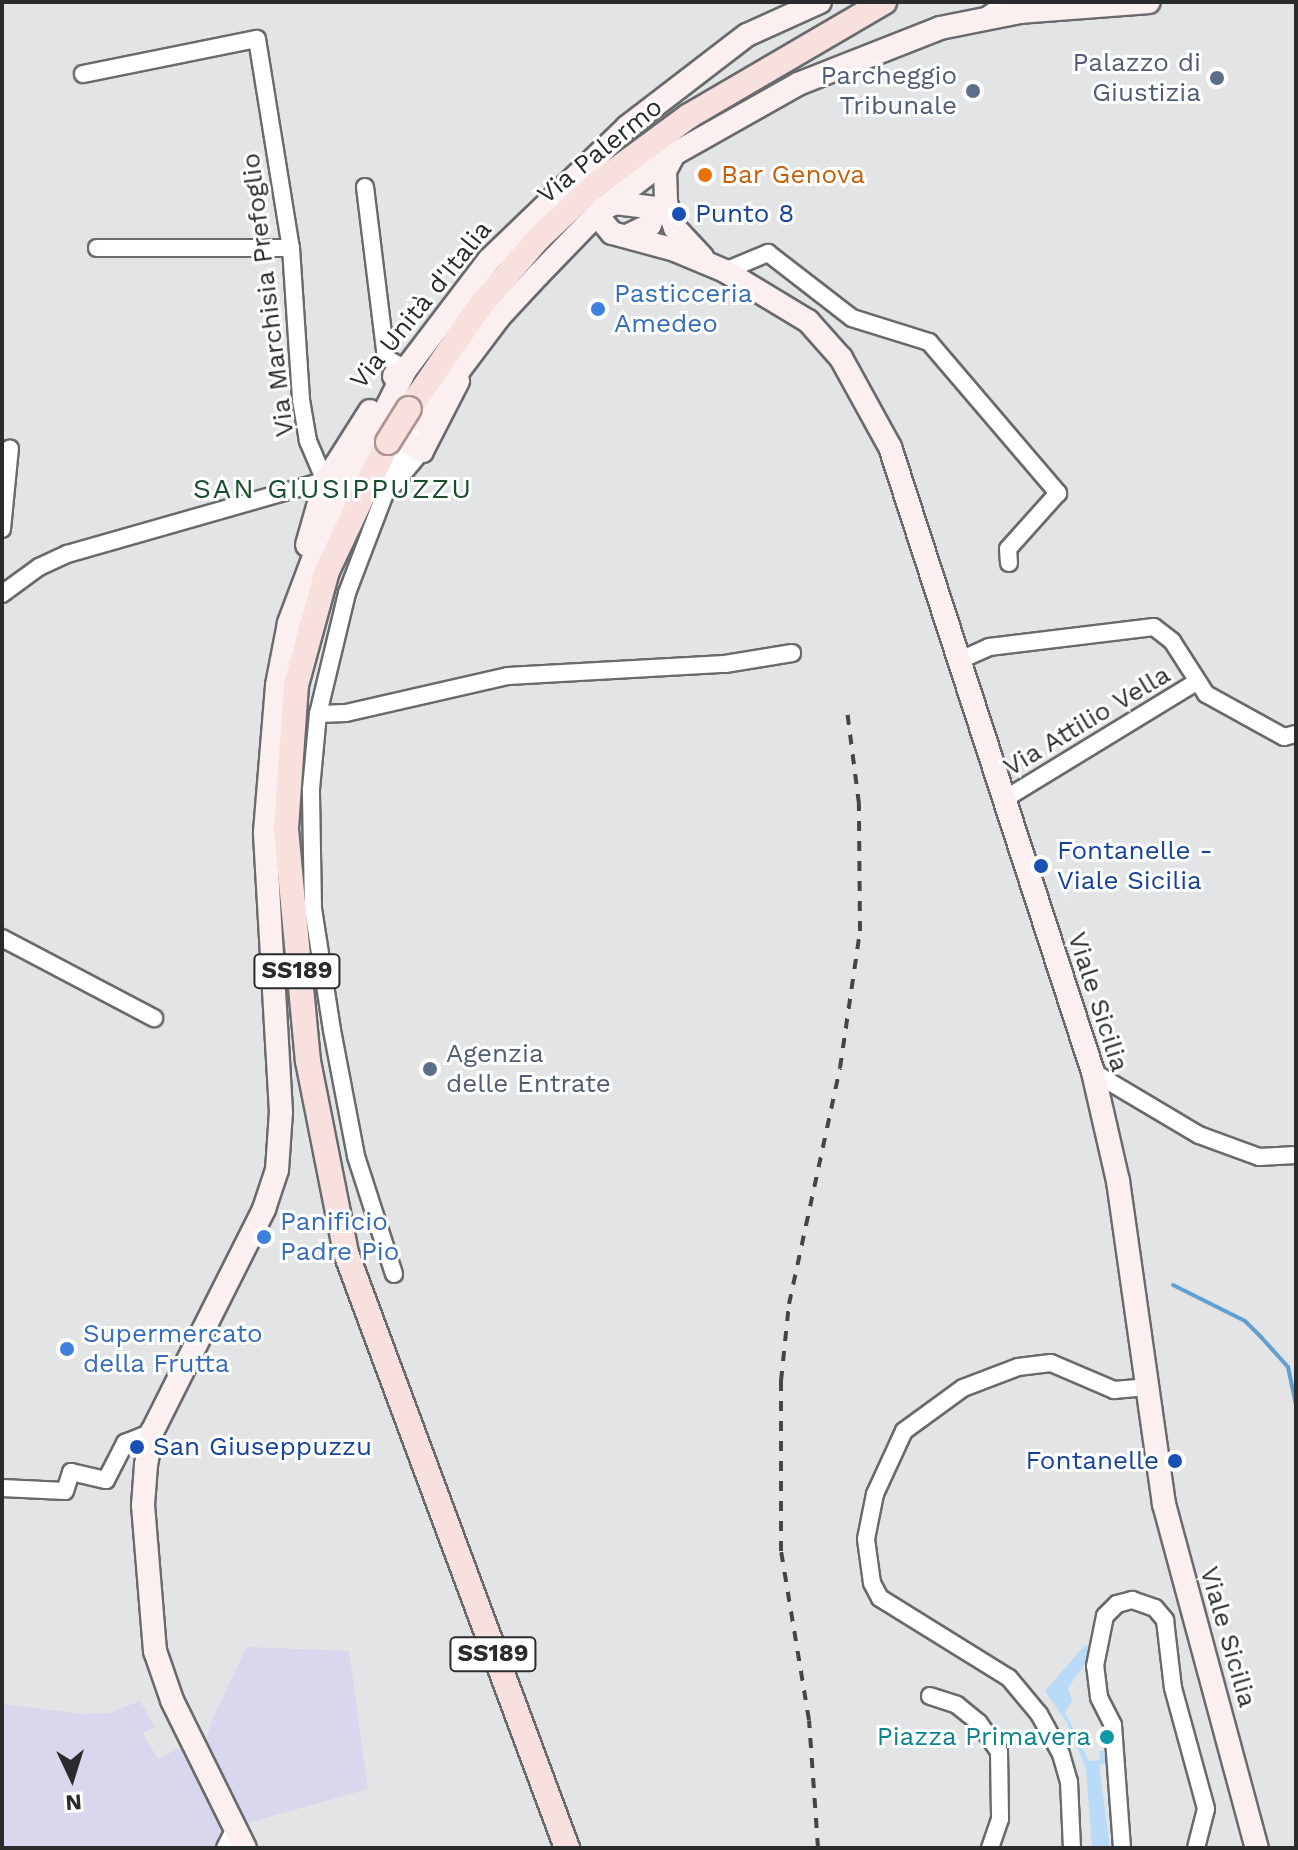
<!DOCTYPE html>
<html>
<head>
<meta charset="utf-8">
<style>
	body { margin:0 }
	#map { position:relative; width:1298px; height:1850px; overflow:hidden; background:#e2e4e6; font-family:"Work Sans",sans-serif }
	div>[style] { position:absolute }
	.commercial>* { inset:0; background:#d9d7ed }
	.green>* { inset:0; background:#badbf8 }
	.stream>* { height:4px; margin:-2px; padding:0 2px; transform-origin:2px; border-radius:2px; background:#649dcf }
	.roads { filter:drop-shadow(2px 0 #686a6c) drop-shadow(-2px 0 #686a6c) drop-shadow(0 2px #686a6c) drop-shadow(0 -2px #686a6c) }
	.street>* { height:16px; margin:-8px; padding:0 8px; transform-origin:8px; border-radius:8px; background:#fff }
	.secondary>* { height:22px; margin:-11px; padding:0 11px; transform-origin:11px; border-radius:11px; background:#fbf0ef }
	.primary>* { height:24px; margin:-12px; padding:0 12px; transform-origin:12px; border-radius:12px; background:#f8e0df }
	.rail>* { height:4px; margin-top:-2px; transform-origin:0; background:repeating-linear-gradient(90deg,#444547 0 10px,transparent 0 20px) }
	.bridges { filter:drop-shadow(2px 0 #ad9492) drop-shadow(-2px 0 #ad9492) drop-shadow(0 2px #ad9492) drop-shadow(0 -2px #ad9492) }
	.primary-bridge>* { height:24px; margin:-12px; padding:0 12px; transform-origin:12px; border-radius:12px; background:#f8e0df }
	.dots>* { width:22px; height:22px; translate:-50% -50%; box-sizing:border-box; border:4px solid #fff; border-radius:50% }
	span { translate:-50% -50%; white-space:nowrap; text-align:center; line-height:1.15; -webkit-text-stroke:6px #fff; paint-order:stroke }
	.shield-label span { padding:2px 6px; background:#fff; border:2px solid; border-radius:6px; -webkit-text-stroke-width:0 }
	.shield-label { font-size:24px; color:#2a2b2c; font-weight:700 }
	.service-label { font-size:26px; color:#4e5e75 }
	.right { translate:-100% -50%; text-align:right }
	.left { translate:0 -50%; text-align:left }
	.street-label { font-size:26px; color:#2a2b2c }
	.food-label { font-size:26px; color:#c56008 }
	.transit-label { font-size:26px; color:#164399 }
	.shop-label { font-size:26px; color:#366cbe }
	.culture-label { font-size:26px; color:#0d838f }
	.neighbourhood-label { font-size:28px; color:#184e2d; letter-spacing:2px }
	.frame { position:absolute; inset:0; border:4px solid #2a2b2c; pointer-events:none }
	.north { position:absolute; left:32px; top:1738px; width:80px; height:80px; -webkit-text-stroke:6px #fff; paint-order:stroke; rotate:176deg; font-size:22px; font-weight:700; line-height:32px; text-align:center; color:#2a2b2c }
	.north::after { content:''; display:block; margin:auto; width:28px; height:36px; background:#2a2b2c; clip-path:polygon(50% 0,100% 100%,50% 72%,0 100%) }
</style>
</head>
<body>
<div id="map">
	<div class="commercial">
		<div style="clip-path:polygon(247px 1647px,349px 1651px,368px 1789px,230px 1828px,202px 1754px,213px 1717px)"></div>
		<div style="clip-path:polygon(140px 1701px,155px 1727px,143px 1733px,158px 1759px,181px 1747px,221px 1826px,218px 1848px,2px 1848px,2px 1704px,82px 1714px,109px 1713px)"></div>
	</div>
	<div class="green">
		<div style="clip-path:polygon(1085px 1645px,1090px 1647px,1087px 1661px,1068px 1688px,1072px 1701px,1065px 1712px,1089px 1761px,1100px 1760px,1099px 1751px,1109px 1750px,1112px 1762px,1099px 1765px,1110px 1848px,1092px 1848px,1086px 1768px,1067px 1723px,1045px 1691px)"></div>
	</div>
	<div class="stream">
		<div style="left:1173px;top:1285px;width:80px;rotate:26.6deg"></div>
		<div style="left:1245px;top:1321px;width:23px;rotate:45deg"></div>
		<div style="left:1261px;top:1337px;width:40px;rotate:48deg"></div>
		<div style="left:1288px;top:1367px;width:39px;rotate:78deg"></div>
	</div>
	<div class="roads">
		<div class="street">
			<div style="left:983px;top:18px;width:28px;rotate:-35deg"></div>
			<div style="left:83px;top:74px;width:177px;rotate:-11.4deg"></div>
			<div style="left:257px;top:39px;width:212px;rotate:80.8deg"></div>
			<div style="left:291px;top:248px;width:152px;rotate:86.2deg"></div>
			<div style="left:301px;top:400px;width:42px;rotate:80.3deg"></div>
			<div style="left:308px;top:441px;width:51px;rotate:66.9deg"></div>
			<div style="left:365px;top:187px;width:172px;rotate:83deg"></div>
			<div style="left:386px;top:358px;width:23px;rotate:29deg"></div>
			<div style="left:97px;top:248px;width:194px"></div>
			<div style="left:725px;top:271px;width:47px;rotate:-22.7deg"></div>
			<div style="left:768px;top:253px;width:106px;rotate:37.7deg"></div>
			<div style="left:852px;top:318px;width:81px;rotate:17.3deg"></div>
			<div style="left:929px;top:342px;width:199px;rotate:49.5deg"></div>
			<div style="left:1058px;top:493px;width:75px;rotate:131.8deg"></div>
			<div style="left:1008px;top:549px;width:14px;rotate:86deg"></div>
			<div style="left:391px;top:488px;width:48px;rotate:-50deg"></div>
			<div style="left:2px;top:529px;width:81px;rotate:-84.4deg"></div>
			<div style="left:2px;top:594px;width:46px;rotate:-36.1deg"></div>
			<div style="left:39px;top:567px;width:31px;rotate:-25deg"></div>
			<div style="left:67px;top:554px;width:278px;rotate:-15.9deg"></div>
			<div style="left:958px;top:661px;width:34px;rotate:-24deg"></div>
			<div style="left:989px;top:647px;width:166px;rotate:-6.9deg"></div>
			<div style="left:1154px;top:627px;width:23px;rotate:38deg"></div>
			<div style="left:1172px;top:641px;width:63px;rotate:57.3deg"></div>
			<div style="left:1206px;top:694px;width:89px;rotate:28.9deg"></div>
			<div style="left:1284px;top:737px;width:12px;rotate:-14deg"></div>
			<div style="left:318px;top:714px;width:28px;rotate:-2deg"></div>
			<div style="left:346px;top:713px;width:166px;rotate:-12.9deg"></div>
			<div style="left:508px;top:676px;width:217px;rotate:-3.2deg"></div>
			<div style="left:725px;top:664px;width:68px;rotate:-9.3deg"></div>
			<div style="left:1003px;top:800px;width:226px;rotate:-31.4deg"></div>
			<div style="left:2px;top:938px;width:172px;rotate:27.8deg"></div>
			<div style="left:1093px;top:1072px;width:123px;rotate:30.7deg"></div>
			<div style="left:1199px;top:1135px;width:64px;rotate:20.1deg"></div>
			<div style="left:1259px;top:1157px;width:37px;rotate:-3deg"></div>
			<div style="left:394px;top:1274px;width:124px;rotate:-107.9deg"></div>
			<div style="left:356px;top:1156px;width:128px;rotate:-100.8deg"></div>
			<div style="left:332px;top:1030px;width:122px;rotate:-98.9deg"></div>
			<div style="left:313px;top:909px;width:120px;rotate:-91deg"></div>
			<div style="left:311px;top:789px;width:75px;rotate:-84.7deg"></div>
			<div style="left:318px;top:714px;width:124px;rotate:-76.5deg"></div>
			<div style="left:347px;top:593px;width:140px;rotate:-69.1deg"></div>
			<div style="left:397px;top:462px;width:48px;rotate:-59.7deg"></div>
			<div style="left:2px;top:1488px;width:63px;rotate:2.7deg"></div>
			<div style="left:65px;top:1491px;width:20px;rotate:-72deg"></div>
			<div style="left:71px;top:1472px;width:36px;rotate:13deg"></div>
			<div style="left:106px;top:1480px;width:42px;rotate:-62.8deg"></div>
			<div style="left:125px;top:1443px;width:29px;rotate:-22deg"></div>
			<div style="left:930px;top:1696px;width:28px;rotate:18deg"></div>
			<div style="left:957px;top:1705px;width:28px;rotate:39deg"></div>
			<div style="left:979px;top:1723px;width:35px;rotate:55deg"></div>
			<div style="left:999px;top:1752px;width:67px;rotate:89.1deg"></div>
			<div style="left:1000px;top:1819px;width:31px;rotate:109deg"></div>
			<div style="left:225px;top:1848px;width:22px;rotate:-63deg"></div>
			<div style="left:1072px;top:1848px;width:66px;rotate:-92.6deg"></div>
			<div style="left:1069px;top:1782px;width:29px;rotate:-106deg"></div>
			<div style="left:1061px;top:1754px;width:46px;rotate:-118.8deg"></div>
			<div style="left:1039px;top:1714px;width:47px;rotate:-129.8deg"></div>
			<div style="left:1009px;top:1678px;width:152px;rotate:-148.2deg"></div>
			<div style="left:880px;top:1598px;width:17px;rotate:-118deg"></div>
			<div style="left:872px;top:1583px;width:44px;rotate:-97.8deg"></div>
			<div style="left:866px;top:1539px;width:46px;rotate:-78.7deg"></div>
			<div style="left:875px;top:1494px;width:69px;rotate:-65.3deg"></div>
			<div style="left:904px;top:1431px;width:73px;rotate:-36.1deg"></div>
			<div style="left:963px;top:1388px;width:59px;rotate:-20.9deg"></div>
			<div style="left:1018px;top:1367px;width:33px;rotate:-7deg"></div>
			<div style="left:1051px;top:1363px;width:69px;rotate:23.2deg"></div>
			<div style="left:1114px;top:1390px;width:33px;rotate:-5deg"></div>
			<div style="left:1122px;top:1848px;width:123px;rotate:-94.2deg"></div>
			<div style="left:1113px;top:1725px;width:31px;rotate:-117deg"></div>
			<div style="left:1099px;top:1697px;width:31px;rotate:-97deg"></div>
			<div style="left:1095px;top:1666px;width:51px;rotate:-78.7deg"></div>
			<div style="left:1105px;top:1616px;width:17px;rotate:-45deg"></div>
			<div style="left:1117px;top:1604px;width:16px;rotate:-15deg"></div>
			<div style="left:1132px;top:1600px;width:24px;rotate:19deg"></div>
			<div style="left:1155px;top:1608px;width:16px;rotate:50deg"></div>
			<div style="left:1165px;top:1620px;width:68px;rotate:83.3deg"></div>
			<div style="left:1173px;top:1688px;width:125px;rotate:74.7deg"></div>
			<div style="left:1206px;top:1809px;width:40px;rotate:104.4deg"></div>
		</div>
		<div class="secondary">
			<div style="left:674px;top:154px;width:19px;rotate:118deg"></div>
			<div style="left:665px;top:171px;width:32px;rotate:88deg"></div>
			<div style="left:666px;top:203px;width:27px;rotate:70deg"></div>
			<div style="left:675px;top:228px;width:40px;rotate:47deg"></div>
			<div style="left:627px;top:236px;width:25px;rotate:-26deg"></div>
			<div style="left:650px;top:225px;width:18px;rotate:-71deg"></div>
			<div style="left:656px;top:208px;width:39px;rotate:-173deg"></div>
			<div style="left:617px;top:203px;width:15px;rotate:160deg"></div>
			<div style="left:603px;top:208px;width:12px;rotate:99deg"></div>
			<div style="left:601px;top:220px;width:17px;rotate:50deg"></div>
			<div style="left:612px;top:233px;width:65px;rotate:15.1deg"></div>
			<div style="left:675px;top:250px;width:54px;rotate:22.8deg"></div>
			<div style="left:725px;top:271px;width:97px;rotate:31.1deg"></div>
			<div style="left:808px;top:321px;width:50px;rotate:48.3deg"></div>
			<div style="left:841px;top:358px;width:102px;rotate:61.2deg"></div>
			<div style="left:890px;top:447px;width:657px;rotate:72.01deg"></div>
			<div style="left:1093px;top:1072px;width:112px;rotate:77.1deg"></div>
			<div style="left:1118px;top:1181px;width:326px;rotate:81.9deg"></div>
			<div style="left:1164px;top:1504px;width:356px;rotate:74.9deg"></div>
			<div style="left:394px;top:376px;width:14px;rotate:-30deg"></div>
			<div style="left:406px;top:369px;width:137px;rotate:-52.7deg"></div>
			<div style="left:489px;top:260px;width:192px;rotate:-43.9deg"></div>
			<div style="left:627px;top:127px;width:151px;rotate:-37.5deg"></div>
			<div style="left:747px;top:35px;width:80px;rotate:-24.3deg"></div>
			<div style="left:421px;top:421px;width:130px;rotate:-53.1deg"></div>
			<div style="left:499px;top:317px;width:57px;rotate:-47.1deg"></div>
			<div style="left:538px;top:275px;width:93px;rotate:-45.9deg"></div>
			<div style="left:603px;top:208px;width:89px;rotate:-37.3deg"></div>
			<div style="left:674px;top:154px;width:142px;rotate:-29.4deg"></div>
			<div style="left:798px;top:84px;width:153px;rotate:-21.5deg"></div>
			<div style="left:940px;top:28px;width:82px;rotate:-11.3deg"></div>
			<div style="left:1020px;top:12px;width:129px;rotate:-4.4deg"></div>
			<div style="left:379px;top:424px;width:51px;rotate:32.1deg"></div>
			<div style="left:422px;top:451px;width:79px;rotate:-62.8deg"></div>
			<div style="left:307px;top:545px;width:66px;rotate:-74.1deg"></div>
			<div style="left:325px;top:482px;width:84px;rotate:-57.6deg"></div>
			<div style="left:245px;top:1848px;width:165px;rotate:-116.3deg"></div>
			<div style="left:172px;top:1700px;width:52px;rotate:-109.1deg"></div>
			<div style="left:155px;top:1651px;width:146px;rotate:-94.7deg"></div>
			<div style="left:143px;top:1505px;width:40px;rotate:-85.7deg"></div>
			<div style="left:146px;top:1465px;width:34px;rotate:-80deg"></div>
			<div style="left:152px;top:1432px;width:250px;rotate:-63.3deg"></div>
			<div style="left:264px;top:1209px;width:41px;rotate:-71.6deg"></div>
			<div style="left:277px;top:1170px;width:58px;rotate:-86.1deg"></div>
			<div style="left:281px;top:1112px;width:280px;rotate:-93.3deg"></div>
			<div style="left:265px;top:832px;width:147px;rotate:-85.3deg"></div>
			<div style="left:277px;top:685px;width:63px;rotate:-79deg"></div>
			<div style="left:289px;top:623px;width:82px;rotate:-69.4deg"></div>
			<div style="left:318px;top:546px;width:198px;rotate:-63.6deg"></div>
		</div>
		<div class="primary">
			<div style="left:409px;top:409px;width:125px;rotate:-55.4deg"></div>
			<div style="left:480px;top:306px;width:90px;rotate:-49.1deg"></div>
			<div style="left:539px;top:238px;width:76px;rotate:-43.4deg"></div>
			<div style="left:594px;top:186px;width:118px;rotate:-36.4deg"></div>
			<div style="left:689px;top:116px;width:226px;rotate:-30.3deg"></div>
			<div style="left:388px;top:442px;width:143px;rotate:115.3deg"></div>
			<div style="left:327px;top:571px;width:118px;rotate:105.2deg"></div>
			<div style="left:296px;top:685px;width:144px;rotate:94deg"></div>
			<div style="left:286px;top:829px;width:233px;rotate:84.6deg"></div>
			<div style="left:308px;top:1061px;width:196px;rotate:78.8deg"></div>
			<div style="left:346px;top:1253px;width:635px;rotate:69.62deg"></div>
		</div>
	</div>
	<div class="rail">
		<div style="left:818px;top:1848px;width:128px;rotate:-94deg"></div>
		<div style="left:809px;top:1720px;width:171px;rotate:-99.4deg"></div>
		<div style="left:781px;top:1551px;width:170px;rotate:-90deg"></div>
		<div style="left:781px;top:1381px;width:77px;rotate:-84.1deg"></div>
		<div style="left:789px;top:1304px;width:241px;rotate:-77.8deg"></div>
		<div style="left:840px;top:1068px;width:138px;rotate:-81.7deg"></div>
		<div style="left:860px;top:931px;width:127px;rotate:-90.5deg"></div>
		<div style="left:859px;top:804px;width:95px;rotate:-97.3deg"></div>
	</div>
	<div class="bridges">
		<div class="primary-bridge">
			<div style="left:388px;top:442px;width:39px;rotate:-58deg"></div>
		</div>
	</div>
	<div class="dots">
		<div style="left:1217px;top:78px;background:#5c6f8a"></div>
		<div style="left:973px;top:91px;background:#5c6f8a"></div>
		<div style="left:705px;top:175px;background:#e8710a"></div>
		<div style="left:679px;top:214px;background:#1a4fb4"></div>
		<div style="left:598px;top:309px;background:#3f7fe0"></div>
		<div style="left:1041px;top:866px;background:#1a4fb4"></div>
		<div style="left:430px;top:1069px;background:#5c6f8a"></div>
		<div style="left:264px;top:1237px;background:#3f7fe0"></div>
		<div style="left:67px;top:1349px;background:#3f7fe0"></div>
		<div style="left:137px;top:1447px;background:#1a4fb4"></div>
		<div style="left:1175px;top:1461px;background:#1a4fb4"></div>
		<div style="left:1107px;top:1737px;background:#0f9aa8"></div>
	</div>
	<div class="shield-label">
		<span style="left:297px;top:971px">SS189</span>
		<span style="left:493px;top:1654px">SS189</span>
	</div>
	<div class="service-label">
		<span class="right" style="left:1201px;top:78px">Palazzo di<br>Giustizia</span>
		<span class="right" style="left:957px;top:91px">Parcheggio<br>Tribunale</span>
		<span class="left" style="left:446px;top:1069px">Agenzia<br>delle Entrate</span>
	</div>
	<div class="street-label">
		<span style="left:600px;top:151px;rotate:-39deg">Via Palermo</span>
		<span style="left:268px;top:295px;rotate:-97deg">Via Marchisia Prefoglio</span>
		<span style="left:421px;top:305px;rotate:-51deg">Via Unità d'Italia</span>
		<span style="left:1087px;top:721px;rotate:-31deg">Via Attilio Vella</span>
		<span style="left:1098px;top:1002px;rotate:72deg">Viale Sicilia</span>
		<span style="left:1228px;top:1637px;rotate:74deg">Viale Sicilia</span>
	</div>
	<div class="food-label">
		<span class="left" style="left:721px;top:175px">Bar Genova</span>
	</div>
	<div class="transit-label">
		<span class="left" style="left:695px;top:214px">Punto 8</span>
		<span class="left" style="left:1057px;top:866px">Fontanelle -<br>Viale Sicilia</span>
		<span class="left" style="left:153px;top:1447px">San Giuseppuzzu</span>
		<span class="right" style="left:1159px;top:1461px">Fontanelle</span>
	</div>
	<div class="shop-label">
		<span class="left" style="left:614px;top:309px">Pasticceria<br>Amedeo</span>
		<span class="left" style="left:280px;top:1237px">Panificio<br>Padre Pio</span>
		<span class="left" style="left:83px;top:1349px">Supermercato<br>della Frutta</span>
	</div>
	<div class="culture-label">
		<span class="right" style="left:1091px;top:1737px">Piazza Primavera</span>
	</div>
	<div class="neighbourhood-label">
		<span style="left:333px;top:489px">SAN GIUSIPPUZZU</span>
	</div>
	<div class="frame"></div>
	<div class="north">N</div>
</div>
</body>
</html>
